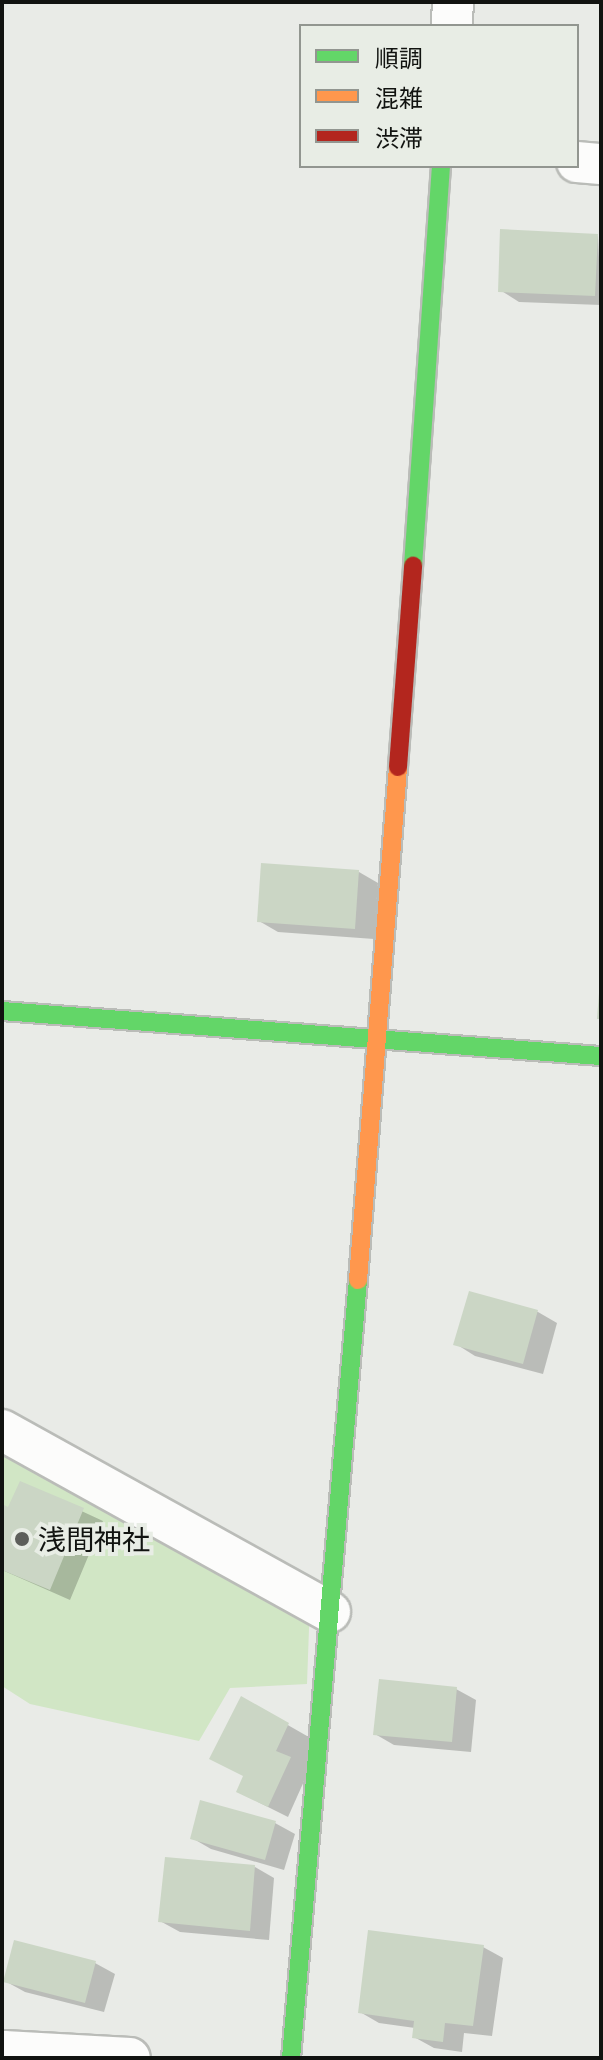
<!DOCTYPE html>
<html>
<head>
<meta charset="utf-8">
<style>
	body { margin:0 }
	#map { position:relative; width:603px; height:2060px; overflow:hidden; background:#e9ebe7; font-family:"Noto Serif","Noto Sans JP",serif }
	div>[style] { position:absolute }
	.green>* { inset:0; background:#d1e6c5 }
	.shadow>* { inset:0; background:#0003 }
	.building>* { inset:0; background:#cbd6c5 }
	.roads { filter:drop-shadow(2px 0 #babcb8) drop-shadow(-2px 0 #babcb8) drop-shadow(0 2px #babcb8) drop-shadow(0 -2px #babcb8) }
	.street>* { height:40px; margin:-20px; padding:0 20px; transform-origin:20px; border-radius:20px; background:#fcfcfb }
	.fast>* { height:18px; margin:-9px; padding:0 9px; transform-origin:9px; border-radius:9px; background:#63d668 }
	.slow>* { height:18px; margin:-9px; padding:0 9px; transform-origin:9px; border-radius:9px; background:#ff974d }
	.jam>* { height:18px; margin:-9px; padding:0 9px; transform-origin:9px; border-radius:9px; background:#b3261e }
	.dots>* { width:22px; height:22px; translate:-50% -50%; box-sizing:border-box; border:4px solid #e8ede5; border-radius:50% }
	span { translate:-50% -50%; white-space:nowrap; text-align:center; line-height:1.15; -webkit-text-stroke:8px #e8ede5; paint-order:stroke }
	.poi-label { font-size:28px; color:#111310 }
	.left { translate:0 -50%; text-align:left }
	.frame { position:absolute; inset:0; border:4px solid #111310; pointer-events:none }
	.legend { position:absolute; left:299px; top:24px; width:280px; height:144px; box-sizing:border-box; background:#e8ede5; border:2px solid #929690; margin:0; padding:10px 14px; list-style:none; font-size:24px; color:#111310 }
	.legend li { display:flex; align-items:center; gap:16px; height:40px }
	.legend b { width:40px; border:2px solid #929690 }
</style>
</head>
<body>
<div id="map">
	<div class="green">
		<div style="clip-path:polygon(2px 1438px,310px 1601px,307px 1684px,230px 1688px,199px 1741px,30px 1704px,2px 1686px)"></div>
	</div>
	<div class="shadow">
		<div style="clip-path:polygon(598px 236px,601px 305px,519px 302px,500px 290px)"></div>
		<div style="clip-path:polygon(359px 872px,378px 883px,374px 939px,278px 932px,259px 921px)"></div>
		<div style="clip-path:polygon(470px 1293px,538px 1312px,557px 1323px,543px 1374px,475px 1356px,456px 1344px)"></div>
		<div style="clip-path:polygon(21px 1483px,103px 1521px,70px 1600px,2px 1570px,2px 1506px,10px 1510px)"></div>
		<div style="clip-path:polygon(456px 1689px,476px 1700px,471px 1752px,394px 1745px,375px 1734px)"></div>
		<div style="clip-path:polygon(242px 1699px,307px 1736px,309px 1770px,288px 1817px,258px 1802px,245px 1777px)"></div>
		<div style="clip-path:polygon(275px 1823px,295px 1834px,284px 1870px,211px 1849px,192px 1838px)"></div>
		<div style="clip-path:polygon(255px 1867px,274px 1878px,269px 1940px,180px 1932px,160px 1921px)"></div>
		<div style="clip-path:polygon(483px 1947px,503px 1958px,492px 2036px,464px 2033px,462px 2052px,434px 2048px,414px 2037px,415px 2028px,379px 2023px,360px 2012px)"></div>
		<div style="clip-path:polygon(95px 1963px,115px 1974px,104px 2012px,25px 1992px,5px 1981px)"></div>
	</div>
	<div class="building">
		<div style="clip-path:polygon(500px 229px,598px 234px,595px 296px,498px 292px)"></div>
		<div style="clip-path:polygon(261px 863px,359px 870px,355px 929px,257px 922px)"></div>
		<div style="clip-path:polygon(599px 993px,601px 993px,601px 1019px,597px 1019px)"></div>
		<div style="clip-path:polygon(469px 1291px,538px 1310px,523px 1364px,453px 1345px)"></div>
		<div style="clip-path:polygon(20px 1481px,84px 1508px,50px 1590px,2px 1570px,2px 1504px,8px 1507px)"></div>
		<div style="clip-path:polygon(379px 1679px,457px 1687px,452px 1742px,373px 1735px)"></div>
		<div style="clip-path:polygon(241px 1696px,289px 1723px,276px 1751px,291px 1757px,268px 1807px,236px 1792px,243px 1776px,209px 1759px)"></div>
		<div style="clip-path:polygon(200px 1800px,276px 1821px,265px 1860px,190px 1839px)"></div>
		<div style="clip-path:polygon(165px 1857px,255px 1865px,250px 1931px,158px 1922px)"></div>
		<div style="clip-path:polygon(368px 1930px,484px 1945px,473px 2026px,445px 2023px,443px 2042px,412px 2038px,414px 2021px,358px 2013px)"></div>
		<div style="clip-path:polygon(14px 1940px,96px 1961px,85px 2003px,3px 1982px)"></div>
	</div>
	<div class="roads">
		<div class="street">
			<div style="left:452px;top:26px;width:24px;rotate:-88deg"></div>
			<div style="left:577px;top:162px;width:24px;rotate:5deg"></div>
			<div style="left:2px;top:1430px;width:375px;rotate:29deg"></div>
			<div style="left:3px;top:2058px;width:7px;rotate:-82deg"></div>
			<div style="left:4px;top:2051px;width:126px;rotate:3.2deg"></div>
		</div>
		<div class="fast">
			<div style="left:413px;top:566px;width:401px;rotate:-86deg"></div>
			<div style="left:2px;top:1011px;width:601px;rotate:4.3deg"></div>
			<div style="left:291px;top:2058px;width:781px;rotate:-85.08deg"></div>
		</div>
		<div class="slow">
			<div style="left:358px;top:1280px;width:515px;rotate:-85.54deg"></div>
		</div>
		<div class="jam">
			<div style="left:398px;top:767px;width:202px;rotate:-85.7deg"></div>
		</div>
	</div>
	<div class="dots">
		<div style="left:22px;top:1539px;background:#5d5f5b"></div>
	</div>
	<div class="poi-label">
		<span class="left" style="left:38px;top:1539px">浅間神社</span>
	</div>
	<div class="frame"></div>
	<ul class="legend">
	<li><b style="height:10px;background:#63d668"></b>順調</li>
	<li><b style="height:10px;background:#ff974d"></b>混雑</li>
	<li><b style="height:10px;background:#b3261e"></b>渋滞</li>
	</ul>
</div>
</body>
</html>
